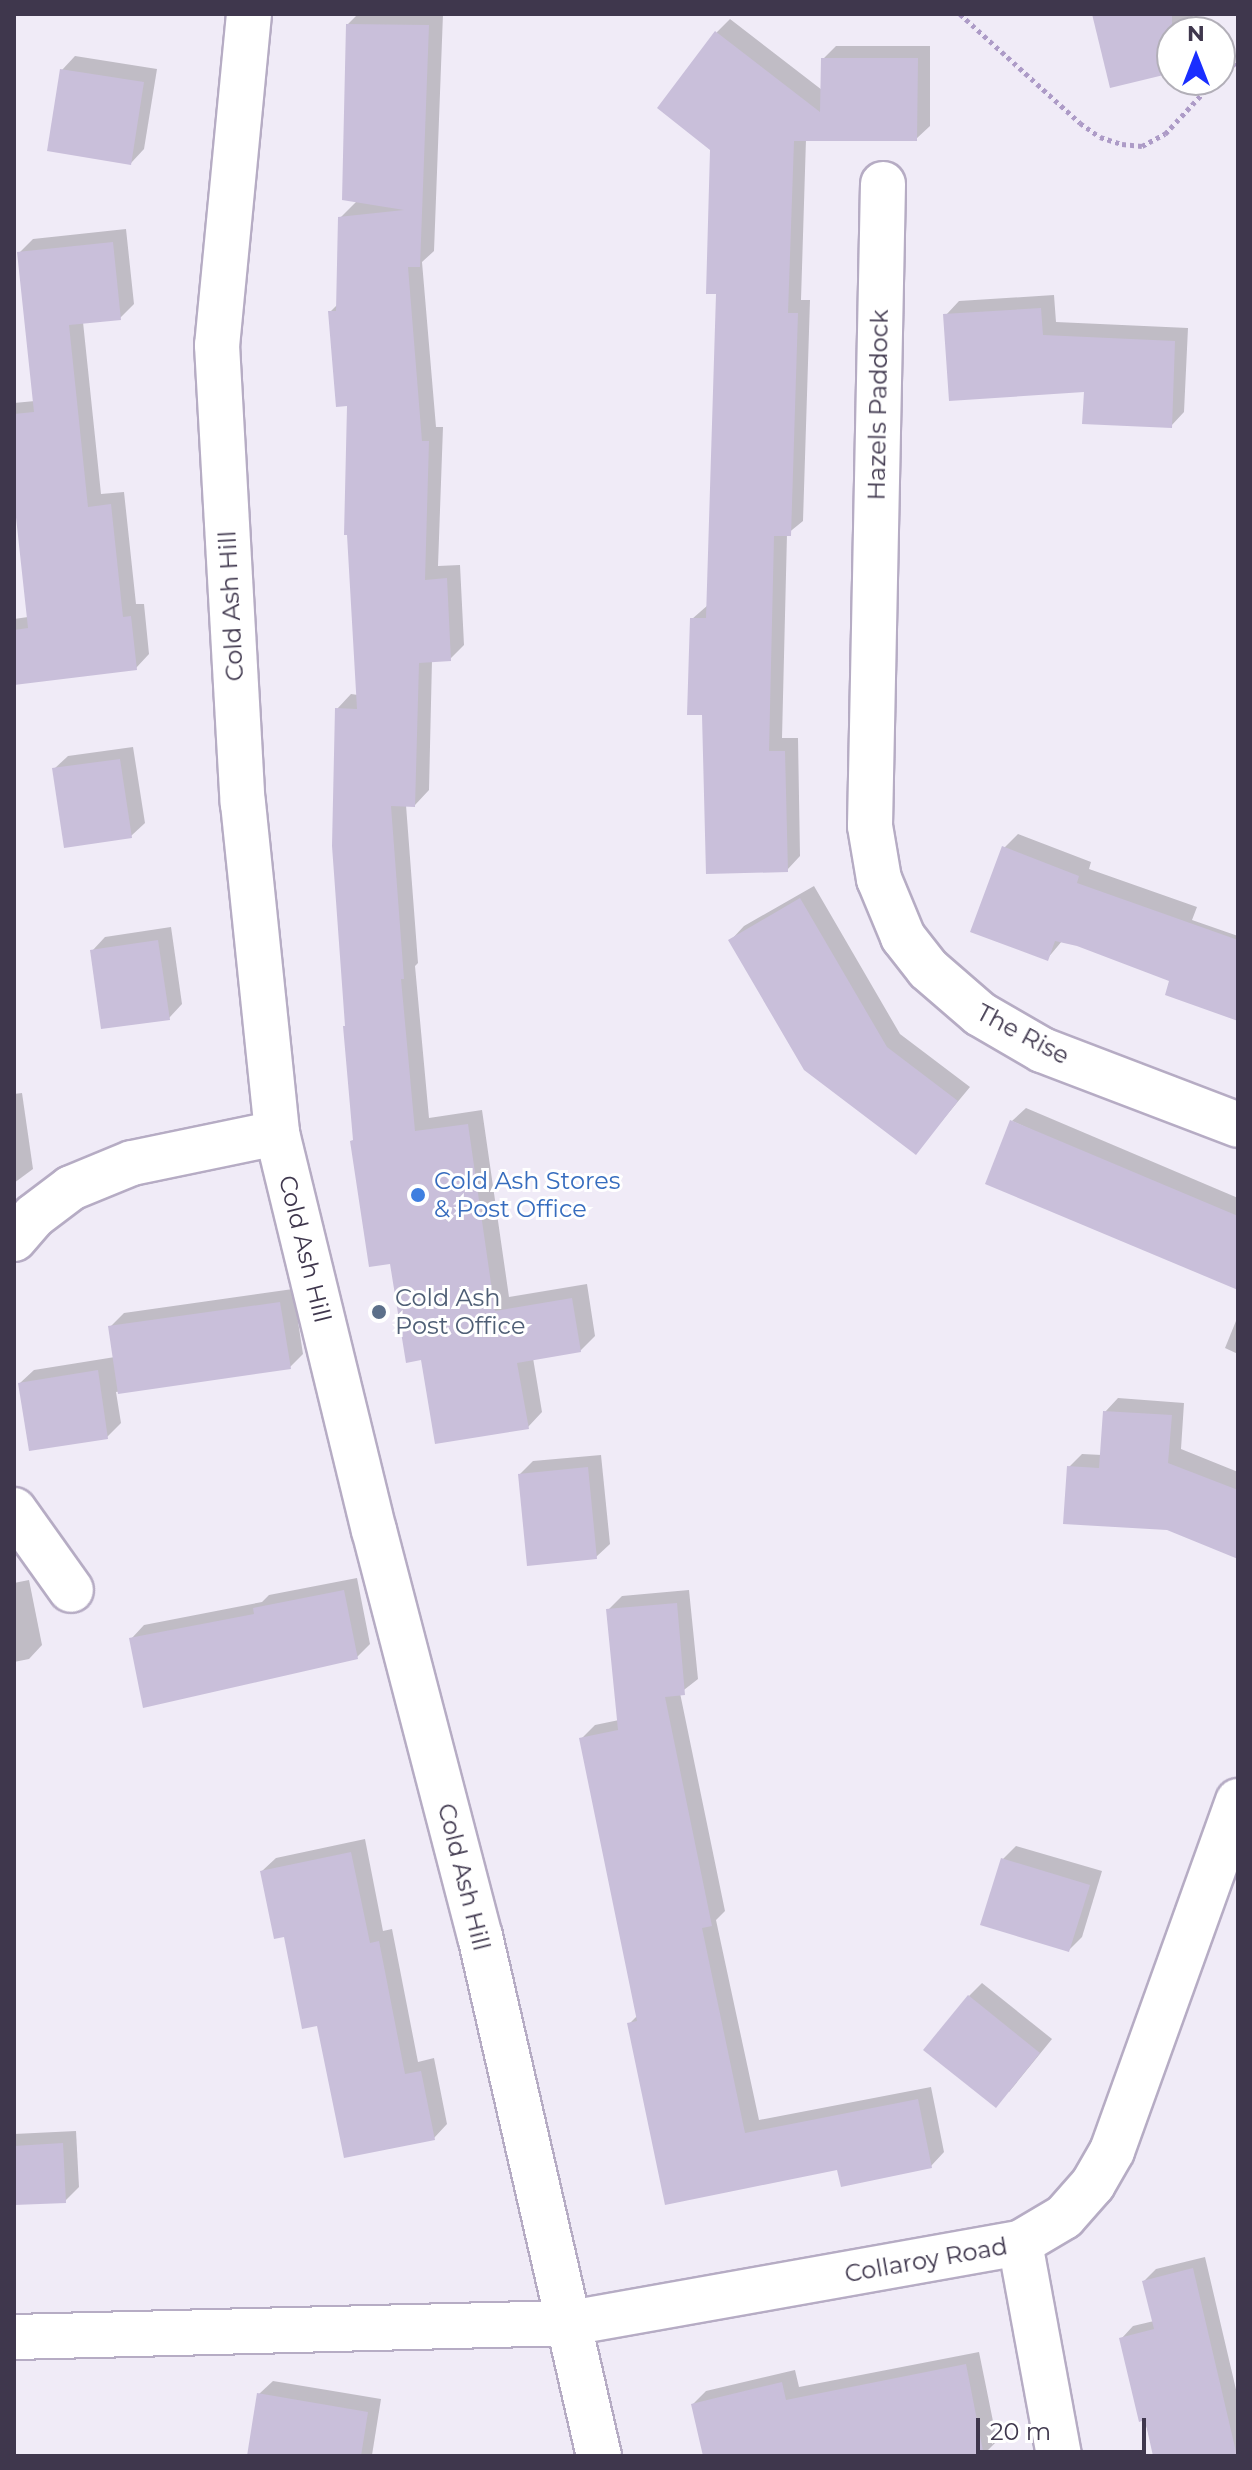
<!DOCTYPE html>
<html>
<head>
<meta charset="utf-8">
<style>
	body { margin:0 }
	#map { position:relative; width:1252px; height:2470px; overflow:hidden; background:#f0ebf7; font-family:Montserrat,sans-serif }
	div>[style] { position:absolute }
	.shadow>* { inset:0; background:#0003 }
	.building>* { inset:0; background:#c9bfda }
	.path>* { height:5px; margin-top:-2.5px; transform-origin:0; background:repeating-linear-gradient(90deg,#ad9bc7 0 4px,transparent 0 8px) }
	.roads { filter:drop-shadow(2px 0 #b6acc4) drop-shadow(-2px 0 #b6acc4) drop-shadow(0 2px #b6acc4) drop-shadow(0 -2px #b6acc4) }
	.minor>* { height:44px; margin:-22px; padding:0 22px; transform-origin:22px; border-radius:22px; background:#fff }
	.dots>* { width:22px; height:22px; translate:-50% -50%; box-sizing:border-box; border:4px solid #fff; border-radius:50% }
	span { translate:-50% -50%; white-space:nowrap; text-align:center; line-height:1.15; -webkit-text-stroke:6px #fff; paint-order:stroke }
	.street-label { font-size:24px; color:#3f374d }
	.shop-label { font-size:24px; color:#366cbe }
	.left { translate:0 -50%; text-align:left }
	.service-label { font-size:24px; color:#4e5e75 }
	.frame { position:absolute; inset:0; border:16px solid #3f374d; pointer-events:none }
	.north { position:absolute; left:1156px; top:16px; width:80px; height:80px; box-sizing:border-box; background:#fff; border:2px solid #b2afb8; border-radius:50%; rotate:0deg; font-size:22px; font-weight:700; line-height:32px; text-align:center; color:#3f374d }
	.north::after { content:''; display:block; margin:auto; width:28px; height:36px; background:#1a2eff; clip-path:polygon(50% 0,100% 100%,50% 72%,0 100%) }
	.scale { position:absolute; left:976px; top:2418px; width:170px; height:36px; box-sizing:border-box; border:4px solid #3f374d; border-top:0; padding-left:10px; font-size:24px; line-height:28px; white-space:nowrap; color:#3f374d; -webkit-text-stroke:6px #fff; paint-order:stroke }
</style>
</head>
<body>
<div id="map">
	<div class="shadow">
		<div style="clip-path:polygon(358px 14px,443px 14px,434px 251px,422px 262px,436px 427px,443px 427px,438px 566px,460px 565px,464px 645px,450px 659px,432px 660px,429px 790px,415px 805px,406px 805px,418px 963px,415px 966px,429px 1118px,482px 1110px,509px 1297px,587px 1284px,595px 1336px,580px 1351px,533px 1358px,542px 1412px,528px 1427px,423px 1358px,355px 1139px,337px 709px,351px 694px,358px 695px,349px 404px,330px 312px,338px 304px,340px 218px,358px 200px,348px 24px)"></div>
		<div style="clip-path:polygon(1094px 14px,1192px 14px,1197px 32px,1172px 32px,1172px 71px)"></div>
		<div style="clip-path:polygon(730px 19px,822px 90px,823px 59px,836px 46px,930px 46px,930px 126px,916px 139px,806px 139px,801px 300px,810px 300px,803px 521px,787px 534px,782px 738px,798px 738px,800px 856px,787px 870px,704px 713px,692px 619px,708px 605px,718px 292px,717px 32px)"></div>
		<div style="clip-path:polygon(75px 56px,157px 69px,144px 149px,131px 163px,62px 70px)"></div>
		<div style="clip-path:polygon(126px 229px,134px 304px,120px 318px,83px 322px,101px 494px,124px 492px,136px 604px,144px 604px,149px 654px,136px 668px,14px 683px,14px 619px,28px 617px,14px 491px,14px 403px,35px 401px,19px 253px,33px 239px)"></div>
		<div style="clip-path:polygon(1054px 295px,1056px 322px,1188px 328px,1184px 412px,1171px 426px,1086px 389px,946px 315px,959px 301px)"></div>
		<div style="clip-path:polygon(133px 747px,145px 823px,131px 836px,54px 769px,68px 756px)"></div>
		<div style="clip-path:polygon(1018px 834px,1091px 862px,1089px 869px,1197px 907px,1192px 920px,1238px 936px,1238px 1020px,1172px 980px,1077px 944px,1062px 941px,1047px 959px,1004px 848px)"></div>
		<div style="clip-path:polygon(814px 886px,900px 1034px,970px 1087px,916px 1152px,731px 940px,744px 926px)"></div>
		<div style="clip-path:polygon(171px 927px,182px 1004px,169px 1018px,92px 951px,105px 937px)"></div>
		<div style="clip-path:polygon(22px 1093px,33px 1169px,14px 1183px,14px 1094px)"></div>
		<div style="clip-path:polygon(1026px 1108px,1238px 1198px,1238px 1224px,1012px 1121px)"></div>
		<div style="clip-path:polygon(293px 1289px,303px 1354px,290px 1367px,116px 1392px,121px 1423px,107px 1437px,20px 1383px,34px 1370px,115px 1357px,110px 1327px,124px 1313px)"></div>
		<div style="clip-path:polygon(1238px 1316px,1238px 1354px,1225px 1348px)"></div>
		<div style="clip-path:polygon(1118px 1398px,1184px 1403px,1181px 1449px,1238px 1472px,1238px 1557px,1069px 1467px,1082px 1454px,1102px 1455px,1105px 1412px)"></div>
		<div style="clip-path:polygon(601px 1455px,610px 1544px,596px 1557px,520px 1474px,533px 1461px)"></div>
		<div style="clip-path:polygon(357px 1578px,370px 1644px,357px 1657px,131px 1639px,144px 1625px,262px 1602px,269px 1595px)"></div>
		<div style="clip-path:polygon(29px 1580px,42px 1645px,29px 1659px,14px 1662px,14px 1583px)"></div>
		<div style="clip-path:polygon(689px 1590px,698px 1679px,680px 1693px,725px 1911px,716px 1920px,759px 2120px,931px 2087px,944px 2152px,931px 2166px,839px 2168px,667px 2203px,629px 2024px,638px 2015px,581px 1739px,595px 1725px,619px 1720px,608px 1610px,622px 1596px)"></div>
		<div style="clip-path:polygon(365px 1839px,383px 1931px,392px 1929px,418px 2062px,434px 2058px,447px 2124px,434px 2138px,318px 2023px,262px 1871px,276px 1858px)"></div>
		<div style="clip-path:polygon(1016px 1846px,1102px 1871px,1082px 1937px,1069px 1950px,1003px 1859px)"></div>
		<div style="clip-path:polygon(982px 1983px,1052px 2039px,1009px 2092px,969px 1996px)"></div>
		<div style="clip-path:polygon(76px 2131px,79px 2187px,65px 2201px,14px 2203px,14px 2134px)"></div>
		<div style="clip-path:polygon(1205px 2257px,1238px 2398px,1238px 2456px,1155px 2456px,1121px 2339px,1133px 2326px,1154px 2321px,1144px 2281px,1156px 2269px)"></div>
		<div style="clip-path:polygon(979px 2352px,997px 2441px,983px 2455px,705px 2456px,693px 2404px,706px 2391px,795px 2370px,799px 2387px)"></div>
		<div style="clip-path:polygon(273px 2381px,381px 2399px,372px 2455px,280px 2456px,259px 2394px)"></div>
	</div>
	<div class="building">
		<div style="clip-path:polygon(1092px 14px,1172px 14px,1172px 73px,1110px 88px)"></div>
		<div style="clip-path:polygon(346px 24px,429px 25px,420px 267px,408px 267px,422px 441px,429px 441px,425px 580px,447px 578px,451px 661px,419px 663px,415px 807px,391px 806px,404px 979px,401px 979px,415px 1131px,468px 1124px,495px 1311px,572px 1298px,581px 1352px,517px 1363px,529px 1429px,435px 1444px,421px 1360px,406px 1363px,390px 1264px,369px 1267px,350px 1141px,353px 1140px,343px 1026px,345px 1026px,332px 846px,335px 708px,357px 709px,347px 535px,344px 535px,347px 406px,336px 407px,328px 311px,336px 311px,338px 217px,404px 210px,342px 200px)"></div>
		<div style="clip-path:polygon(715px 31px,820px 112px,821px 58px,918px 58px,917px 141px,794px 141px,788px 313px,798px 313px,791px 536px,774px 536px,769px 751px,785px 751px,788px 872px,706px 874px,702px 715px,687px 715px,690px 618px,706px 618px,716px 294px,706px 294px,710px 150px,657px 108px)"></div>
		<div style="clip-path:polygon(60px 69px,144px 82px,131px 165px,47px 151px)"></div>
		<div style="clip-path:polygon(113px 242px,121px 320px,69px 325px,88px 507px,111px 504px,123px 617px,131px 616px,137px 670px,14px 685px,14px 630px,28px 628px,14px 499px,14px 414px,34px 412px,17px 252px)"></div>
		<div style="clip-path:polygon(1041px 308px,1043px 335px,1175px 341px,1172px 428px,1082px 424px,1084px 392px,949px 401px,943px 314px)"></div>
		<div style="clip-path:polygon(120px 759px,132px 838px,64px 848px,52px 768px)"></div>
		<div style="clip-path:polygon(1002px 846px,1079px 876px,1077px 883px,1238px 940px,1238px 1021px,1165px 995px,1169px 981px,1077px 946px,1055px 941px,1048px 961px,970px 932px)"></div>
		<div style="clip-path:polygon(800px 898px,887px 1047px,958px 1101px,916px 1155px,804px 1070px,728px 940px)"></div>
		<div style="clip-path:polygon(158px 940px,170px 1020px,101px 1029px,90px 950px)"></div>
		<div style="clip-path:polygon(1010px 1120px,1238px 1216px,1238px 1290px,985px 1184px)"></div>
		<div style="clip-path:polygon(280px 1302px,291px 1369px,118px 1394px,108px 1326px)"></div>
		<div style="clip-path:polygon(98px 1370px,108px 1439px,29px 1451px,18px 1383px)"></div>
		<div style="clip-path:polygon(1103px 1411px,1172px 1415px,1168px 1463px,1238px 1490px,1238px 1559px,1167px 1530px,1063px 1524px,1067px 1466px,1099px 1468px)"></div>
		<div style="clip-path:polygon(588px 1467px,597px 1559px,527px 1566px,518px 1474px)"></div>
		<div style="clip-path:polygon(344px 1590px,358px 1659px,143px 1708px,129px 1638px,254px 1614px,253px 1608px)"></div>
		<div style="clip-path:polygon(677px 1603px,685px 1695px,665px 1697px,712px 1926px,702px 1928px,745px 2133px,918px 2099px,932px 2168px,841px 2187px,837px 2170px,665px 2205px,627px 2023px,637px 2021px,579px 1738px,618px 1730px,606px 1609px)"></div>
		<div style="clip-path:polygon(351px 1852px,370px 1943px,379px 1941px,405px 2074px,421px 2071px,435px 2140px,344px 2158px,317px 2026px,302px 2029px,284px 1937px,274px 1939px,260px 1871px)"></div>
		<div style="clip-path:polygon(1001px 1858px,1090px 1885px,1069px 1952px,980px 1925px)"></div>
		<div style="clip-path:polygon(968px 1995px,1040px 2053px,996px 2108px,923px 2050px)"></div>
		<div style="clip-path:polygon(63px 2143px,66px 2203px,14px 2205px,14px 2146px)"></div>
		<div style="clip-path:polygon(1193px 2268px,1237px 2456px,1153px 2456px,1145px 2420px,1139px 2422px,1119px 2338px,1154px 2329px,1142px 2281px)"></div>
		<div style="clip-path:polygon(966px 2364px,984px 2456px,703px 2456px,691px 2404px,782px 2382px,786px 2400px)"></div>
		<div style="clip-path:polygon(257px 2393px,368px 2412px,361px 2456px,247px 2456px)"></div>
	</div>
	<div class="path">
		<div style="left:960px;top:14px;width:162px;rotate:42.2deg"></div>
		<div style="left:1080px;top:123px;width:24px;rotate:35deg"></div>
		<div style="left:1100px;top:137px;width:23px;rotate:18deg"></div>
		<div style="left:1122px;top:144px;width:20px;rotate:6deg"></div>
		<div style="left:1142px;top:146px;width:26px;rotate:-28deg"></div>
		<div style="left:1165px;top:134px;width:74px;rotate:-47.2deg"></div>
		<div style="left:1220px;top:75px;width:23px;rotate:-38deg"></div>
	</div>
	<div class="roads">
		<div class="minor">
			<div style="left:249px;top:14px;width:333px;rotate:95.5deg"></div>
			<div style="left:217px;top:345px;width:459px;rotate:86.8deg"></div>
			<div style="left:243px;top:803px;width:332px;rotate:84.1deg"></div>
			<div style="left:277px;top:1133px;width:409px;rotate:76.3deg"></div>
			<div style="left:374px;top:1530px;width:420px;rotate:75.4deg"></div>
			<div style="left:480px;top:1936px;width:533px;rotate:77.11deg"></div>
			<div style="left:883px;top:184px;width:642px;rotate:91.16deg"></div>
			<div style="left:870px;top:826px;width:54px;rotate:80.4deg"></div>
			<div style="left:879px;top:879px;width:63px;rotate:67.5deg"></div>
			<div style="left:903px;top:937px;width:41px;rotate:52deg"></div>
			<div style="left:928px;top:969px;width:69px;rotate:40.9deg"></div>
			<div style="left:980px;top:1014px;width:72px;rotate:30.1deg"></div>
			<div style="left:1042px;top:1050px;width:210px;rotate:20.9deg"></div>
			<div style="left:14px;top:1239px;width:30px;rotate:-49deg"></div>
			<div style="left:34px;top:1216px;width:46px;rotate:-37.1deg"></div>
			<div style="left:71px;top:1188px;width:66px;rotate:-22.3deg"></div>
			<div style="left:132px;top:1163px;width:148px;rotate:-11.7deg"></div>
			<div style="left:14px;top:1510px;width:98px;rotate:54.5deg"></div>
			<div style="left:1020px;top:2243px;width:217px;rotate:79.6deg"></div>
			<div style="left:14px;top:2337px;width:556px;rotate:-1.44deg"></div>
			<div style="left:570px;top:2323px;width:457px;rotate:-10.1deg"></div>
			<div style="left:1020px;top:2243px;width:51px;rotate:-30.6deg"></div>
			<div style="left:1064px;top:2217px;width:44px;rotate:-48.7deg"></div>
			<div style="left:1093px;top:2184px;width:38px;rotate:-60deg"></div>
			<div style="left:1112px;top:2151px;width:372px;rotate:-70.2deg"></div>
		</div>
	</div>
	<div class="dots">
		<div style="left:418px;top:1195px;background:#3f7fe0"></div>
		<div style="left:379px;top:1312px;background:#5c6f8a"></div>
	</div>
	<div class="street-label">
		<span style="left:878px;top:405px;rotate:-89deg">Hazels Paddock</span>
		<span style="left:231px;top:606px;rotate:-93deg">Cold Ash Hill</span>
		<span style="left:1023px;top:1034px;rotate:28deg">The Rise</span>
		<span style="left:305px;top:1249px;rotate:76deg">Cold Ash Hill</span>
		<span style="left:464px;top:1877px;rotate:76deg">Cold Ash Hill</span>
		<span style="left:926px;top:2260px;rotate:-10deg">Collaroy Road</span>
	</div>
	<div class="shop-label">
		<span class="left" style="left:434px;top:1195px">Cold Ash Stores<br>&amp; Post Office</span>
	</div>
	<div class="service-label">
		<span class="left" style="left:395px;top:1312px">Cold Ash<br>Post Office</span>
	</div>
	<div class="frame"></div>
	<div class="north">N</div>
	<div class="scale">20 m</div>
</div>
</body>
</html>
